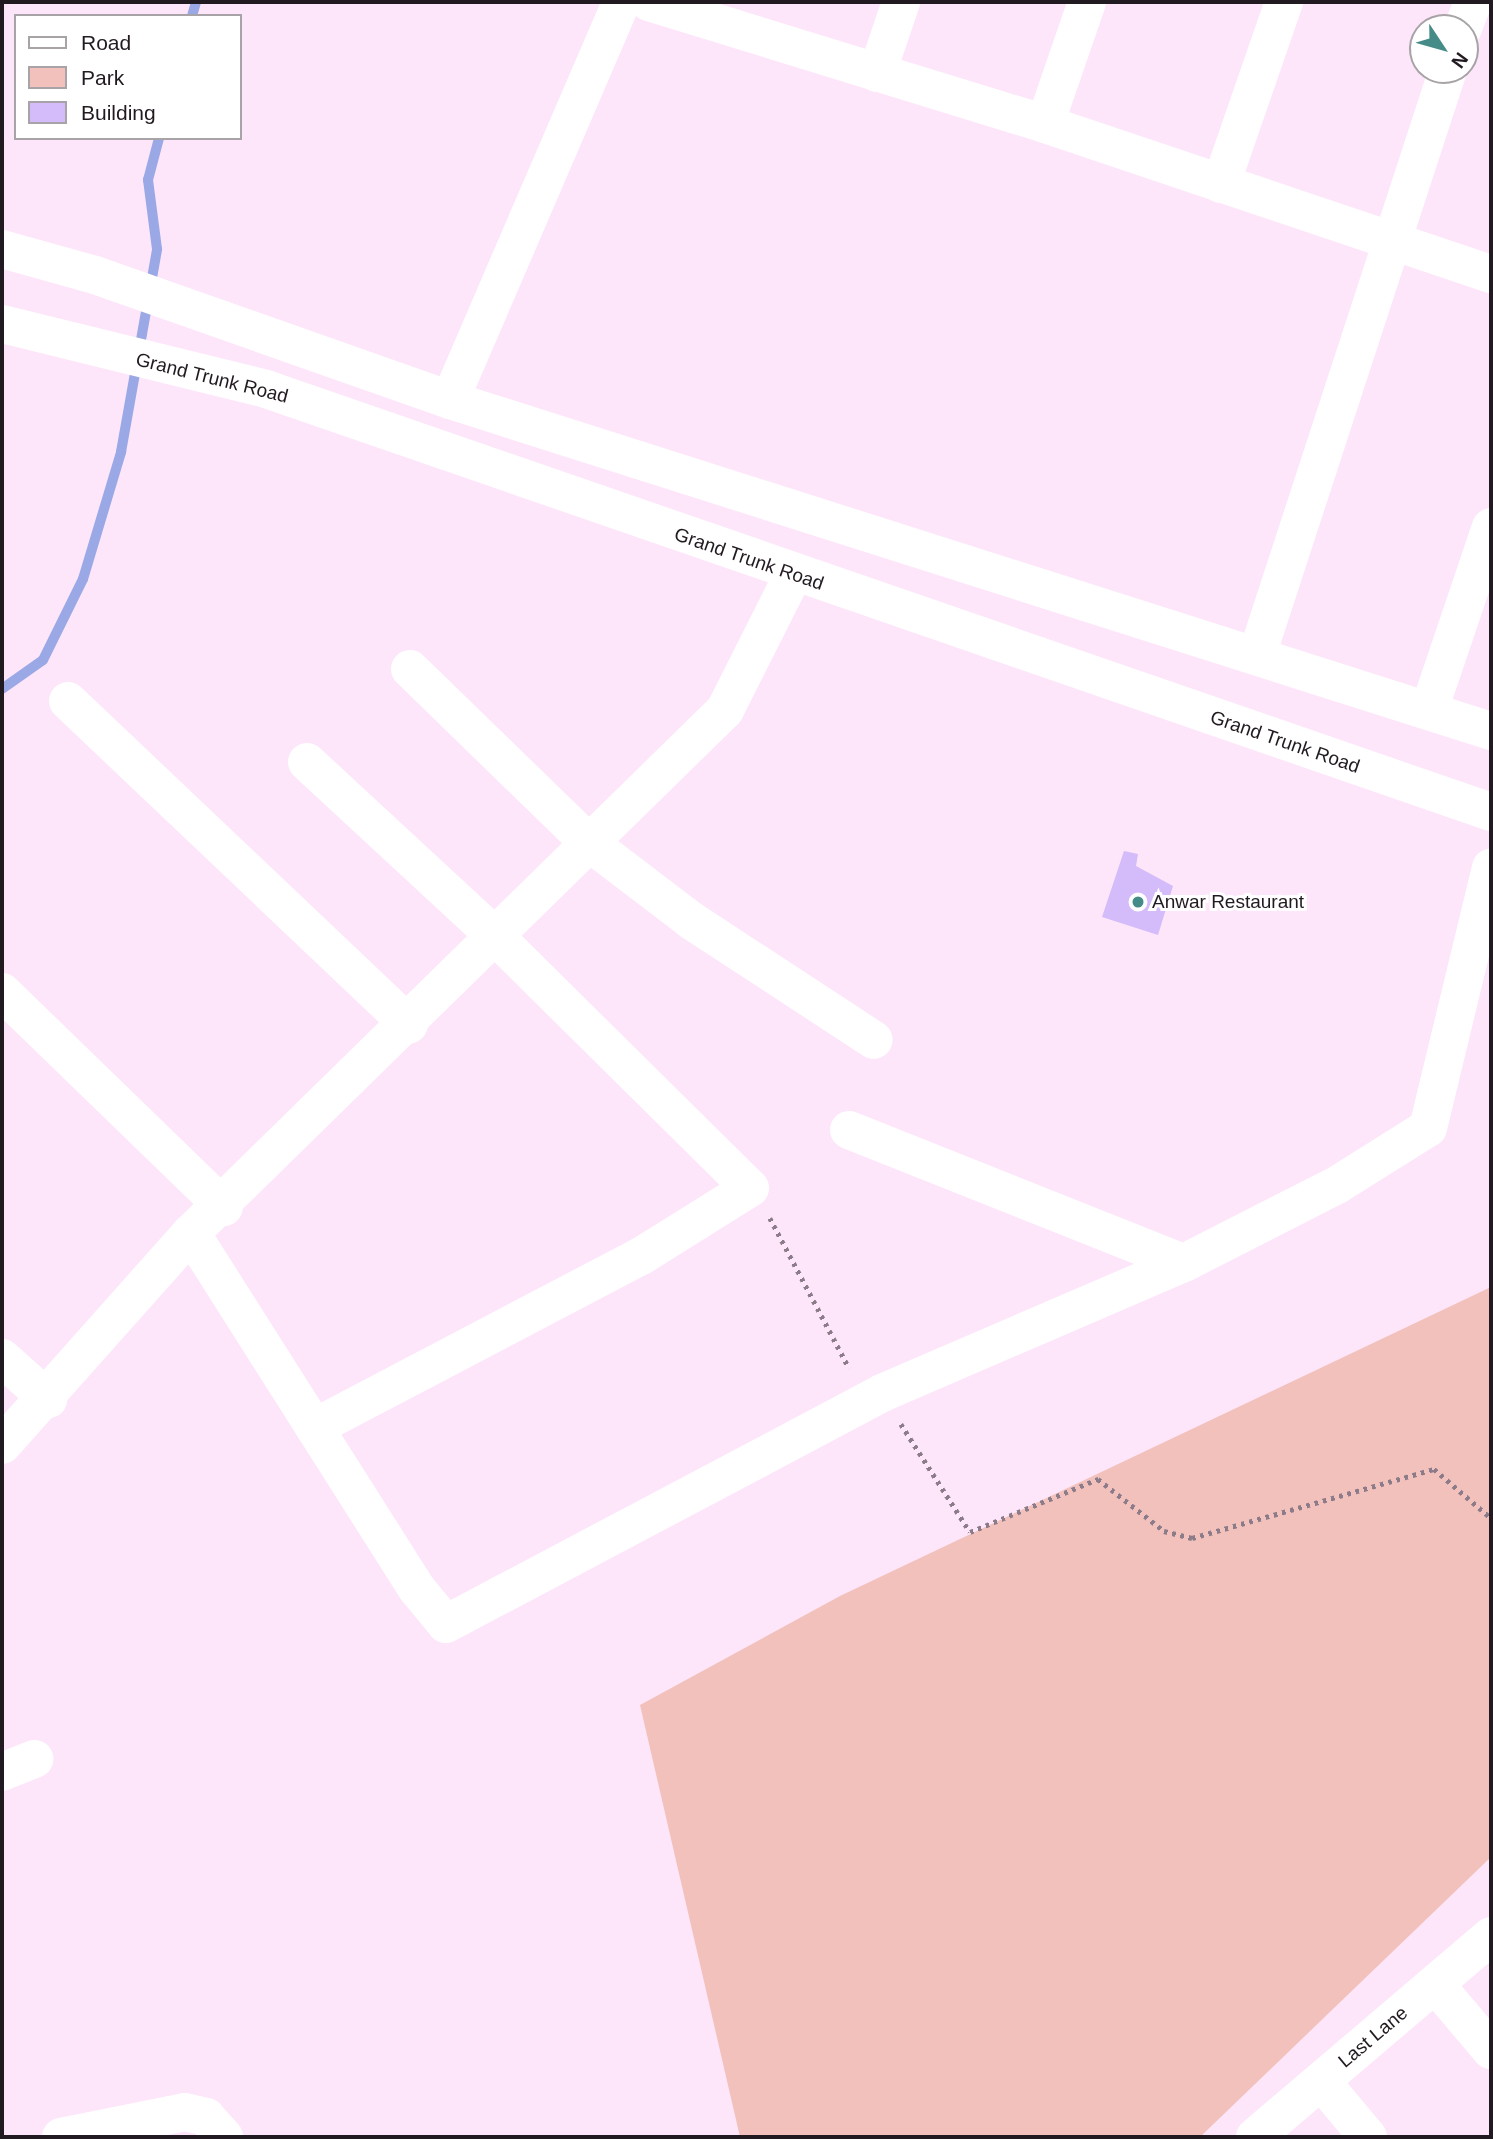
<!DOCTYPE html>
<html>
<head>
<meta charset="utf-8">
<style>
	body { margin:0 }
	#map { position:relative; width:1493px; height:2139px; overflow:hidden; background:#fde6fa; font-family:Arial,sans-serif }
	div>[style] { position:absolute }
	.green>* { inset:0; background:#f2c1bb }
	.stream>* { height:10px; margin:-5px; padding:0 5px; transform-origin:5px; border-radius:5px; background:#9ba8e6 }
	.building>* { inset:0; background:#d4bbfa }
	.path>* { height:4.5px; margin-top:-2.25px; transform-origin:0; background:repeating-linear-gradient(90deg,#8c7c8a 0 3.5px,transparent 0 8.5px) }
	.minor>* { height:38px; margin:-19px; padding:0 19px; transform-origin:19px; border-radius:19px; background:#fff }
	.highway>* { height:38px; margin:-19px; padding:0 19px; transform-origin:19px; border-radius:19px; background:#fff }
	.dots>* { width:19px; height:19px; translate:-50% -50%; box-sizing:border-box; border:4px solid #fff; border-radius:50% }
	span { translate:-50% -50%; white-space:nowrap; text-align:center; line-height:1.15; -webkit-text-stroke:6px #fff; paint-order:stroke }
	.street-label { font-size:19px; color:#221a21 }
	.poi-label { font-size:19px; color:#221a21 }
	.left { translate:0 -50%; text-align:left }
	.frame { position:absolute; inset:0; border:4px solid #221a21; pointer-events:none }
	.legend { position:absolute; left:14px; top:14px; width:228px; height:126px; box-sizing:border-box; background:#fff; border:2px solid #a7a3a6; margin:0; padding:9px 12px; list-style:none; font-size:21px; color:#221a21 }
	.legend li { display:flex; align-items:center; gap:14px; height:35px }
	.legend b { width:35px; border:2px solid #a7a3a6 }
	.north { position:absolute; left:1409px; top:14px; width:70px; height:70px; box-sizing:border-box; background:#fff; border:2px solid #a7a3a6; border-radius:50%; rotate:126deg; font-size:19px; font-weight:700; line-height:28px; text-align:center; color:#221a21 }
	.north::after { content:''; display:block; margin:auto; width:24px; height:32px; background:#458c89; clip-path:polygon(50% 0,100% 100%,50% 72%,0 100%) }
</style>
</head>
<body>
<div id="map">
	<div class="green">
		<div style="clip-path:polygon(1491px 1287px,1491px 1857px,1200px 2137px,740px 2137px,640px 1705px,840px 1596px)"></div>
	</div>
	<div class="stream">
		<div style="left:192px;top:16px;width:15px;rotate:-74deg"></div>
		<div style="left:2px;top:689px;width:50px;rotate:-35.3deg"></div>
		<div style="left:43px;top:660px;width:90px;rotate:-63.7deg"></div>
		<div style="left:83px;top:579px;width:133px;rotate:-73.3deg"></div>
		<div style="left:121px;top:452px;width:206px;rotate:-79.9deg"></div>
		<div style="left:157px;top:249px;width:70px;rotate:-97.4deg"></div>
		<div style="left:148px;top:180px;width:43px;rotate:-75.3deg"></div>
	</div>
	<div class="building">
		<div style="clip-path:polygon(1124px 851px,1138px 854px,1136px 866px,1173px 886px,1158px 935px,1102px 917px)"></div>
	</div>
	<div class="path">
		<div style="left:770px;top:1218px;width:170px;rotate:62.2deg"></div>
		<div style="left:901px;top:1424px;width:128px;rotate:57.4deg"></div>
		<div style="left:970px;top:1532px;width:139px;rotate:-22.5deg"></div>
		<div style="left:1098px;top:1479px;width:84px;rotate:38.2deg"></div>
		<div style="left:1164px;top:1531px;width:29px;rotate:14deg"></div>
		<div style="left:1192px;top:1538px;width:252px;rotate:-15.9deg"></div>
		<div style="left:1434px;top:1469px;width:75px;rotate:40.7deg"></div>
	</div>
	<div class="minor">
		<div style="left:649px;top:2px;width:414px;rotate:17.1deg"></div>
		<div style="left:1045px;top:124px;width:471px;rotate:18.6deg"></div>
		<div style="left:1463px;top:28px;width:28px;rotate:-69deg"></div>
		<div style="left:877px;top:73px;width:75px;rotate:-71.3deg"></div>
		<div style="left:1045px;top:124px;width:129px;rotate:-71deg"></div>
		<div style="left:1221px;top:184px;width:193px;rotate:-70.9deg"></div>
		<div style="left:450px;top:400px;width:433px;rotate:-66.7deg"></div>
		<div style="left:1257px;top:655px;width:615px;rotate:-71.92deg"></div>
		<div style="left:410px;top:669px;width:247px;rotate:44.2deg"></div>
		<div style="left:587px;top:841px;width:132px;rotate:37.3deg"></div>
		<div style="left:692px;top:921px;width:217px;rotate:33.2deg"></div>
		<div style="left:68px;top:701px;width:470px;rotate:43.5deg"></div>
		<div style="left:1429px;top:710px;width:193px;rotate:-71.3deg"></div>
		<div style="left:307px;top:762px;width:258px;rotate:42.8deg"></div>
		<div style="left:496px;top:937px;width:357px;rotate:44.7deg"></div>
		<div style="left:750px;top:1188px;width:128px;rotate:148deg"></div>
		<div style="left:641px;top:1256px;width:369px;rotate:152.3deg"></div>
		<div style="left:2px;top:992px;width:309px;rotate:44.1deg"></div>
		<div style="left:849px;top:1130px;width:360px;rotate:21.7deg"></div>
		<div style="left:191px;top:1233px;width:422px;rotate:57.6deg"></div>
		<div style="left:417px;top:1589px;width:45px;rotate:50.4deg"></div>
		<div style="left:446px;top:1624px;width:493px;rotate:-27.9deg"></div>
		<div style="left:882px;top:1393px;width:329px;rotate:-23.3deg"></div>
		<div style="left:1184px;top:1263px;width:172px;rotate:-27deg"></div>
		<div style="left:1337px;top:1185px;width:107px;rotate:-32.1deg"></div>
		<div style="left:1428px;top:1128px;width:268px;rotate:-76.4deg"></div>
		<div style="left:2px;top:1358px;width:62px;rotate:41.7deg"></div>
		<div style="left:2px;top:1445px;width:284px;rotate:-48.3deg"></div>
		<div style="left:191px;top:1233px;width:747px;rotate:-44.4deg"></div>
		<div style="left:725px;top:710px;width:151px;rotate:-63.3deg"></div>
		<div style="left:2px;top:1772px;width:35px;rotate:-22deg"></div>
		<div style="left:1435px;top:1984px;width:87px;rotate:49.7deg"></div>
		<div style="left:1321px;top:2081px;width:73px;rotate:50deg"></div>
		<div style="left:61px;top:2137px;width:126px;rotate:-11.4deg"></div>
		<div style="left:185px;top:2112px;width:22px;rotate:13deg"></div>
		<div style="left:206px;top:2117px;width:27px;rotate:48deg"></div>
		<div style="left:1255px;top:2137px;width:310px;rotate:-40.4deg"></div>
	</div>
	<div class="highway">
		<div style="left:2px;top:249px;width:97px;rotate:15.6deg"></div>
		<div style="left:95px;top:275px;width:376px;rotate:19.4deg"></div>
		<div style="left:450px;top:400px;width:1092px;rotate:17.64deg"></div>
		<div style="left:2px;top:324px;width:272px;rotate:13.8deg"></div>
		<div style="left:266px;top:389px;width:1296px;rotate:19.05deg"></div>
	</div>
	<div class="dots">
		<div style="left:1138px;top:902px;background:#458c89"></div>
	</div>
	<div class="street-label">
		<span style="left:212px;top:378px;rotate:14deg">Grand Trunk Road</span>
		<span style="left:749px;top:559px;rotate:19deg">Grand Trunk Road</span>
		<span style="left:1285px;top:742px;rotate:19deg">Grand Trunk Road</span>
		<span style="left:1373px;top:2037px;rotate:-40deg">Last Lane</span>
	</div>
	<div class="poi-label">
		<span class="left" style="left:1152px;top:902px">Anwar Restaurant</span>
	</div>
	<div class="frame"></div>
	<ul class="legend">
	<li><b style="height:9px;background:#fff"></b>Road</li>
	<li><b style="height:19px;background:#f2c1bb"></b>Park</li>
	<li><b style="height:19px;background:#d4bbfa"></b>Building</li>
	</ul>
	<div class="north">N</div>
</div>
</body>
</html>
